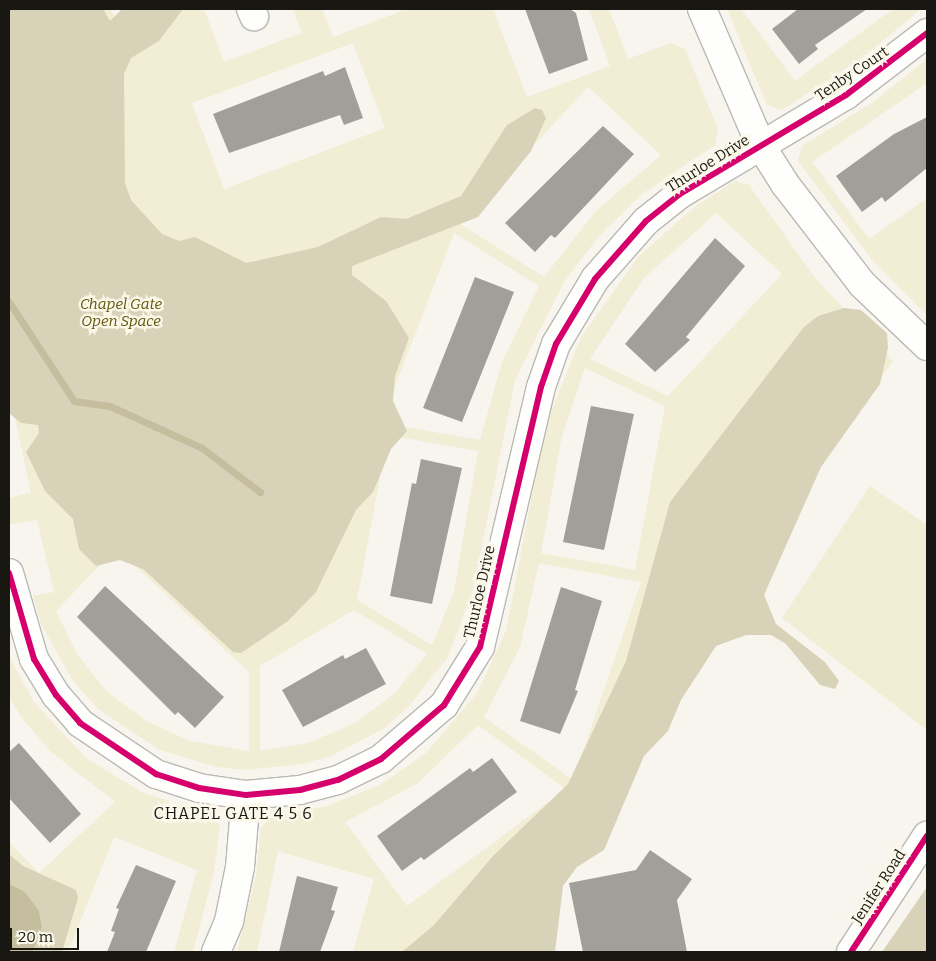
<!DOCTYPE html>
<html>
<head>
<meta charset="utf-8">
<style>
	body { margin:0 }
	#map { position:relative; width:936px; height:961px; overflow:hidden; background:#f7f5ee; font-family:Bitter,serif }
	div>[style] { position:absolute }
	.green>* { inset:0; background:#f2edd5 }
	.forest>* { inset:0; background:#d8d2b8 }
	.water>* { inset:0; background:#c5be9e }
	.stream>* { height:7px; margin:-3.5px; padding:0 3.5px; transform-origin:3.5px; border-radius:3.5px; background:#c5be9e }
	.building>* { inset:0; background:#a09f9a }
	.roads { filter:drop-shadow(1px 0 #bab9b4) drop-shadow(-1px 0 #bab9b4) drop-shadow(0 1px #bab9b4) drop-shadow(0 -1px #bab9b4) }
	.minor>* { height:28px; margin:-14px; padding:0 14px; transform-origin:14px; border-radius:14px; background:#fefefc }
	.cycleway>* { height:6px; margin:-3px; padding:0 3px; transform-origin:3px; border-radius:3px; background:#d6006c }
	span { translate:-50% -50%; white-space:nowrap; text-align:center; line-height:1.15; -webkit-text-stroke:5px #fbf8ea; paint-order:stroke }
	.street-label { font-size:15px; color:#181712 }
	.park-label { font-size:15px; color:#63550b; font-style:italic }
	.neighbourhood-label { font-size:16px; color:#181712; letter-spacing:1px }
	.frame { position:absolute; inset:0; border:10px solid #181712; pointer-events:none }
	.scale { position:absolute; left:10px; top:928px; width:69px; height:22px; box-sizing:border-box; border:2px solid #181712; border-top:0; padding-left:6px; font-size:15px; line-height:18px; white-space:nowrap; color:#181712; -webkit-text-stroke:4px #fbf8ea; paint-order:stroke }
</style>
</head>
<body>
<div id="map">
	<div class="green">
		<div style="clip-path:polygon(evenodd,9px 9px,110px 9px,118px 21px,136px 9px,204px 9px,224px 62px,302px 33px,293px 9px,322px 9px,333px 37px,407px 9px,493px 9px,527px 97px,610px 66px,589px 9px,609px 9px,628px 59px,671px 43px,685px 49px,718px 129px,715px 145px,642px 194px,600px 235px,564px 282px,515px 380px,473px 590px,448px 657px,408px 707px,383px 729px,331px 756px,303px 764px,245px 770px,216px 767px,160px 750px,98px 709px,73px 681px,41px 624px,33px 596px,54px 592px,37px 520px,9px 525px,9px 498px,31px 493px,12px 404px,9px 404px,9px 9px,353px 43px,385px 128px,224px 189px,192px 103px,353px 43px,9px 9px,588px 87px,661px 155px,596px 211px,544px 277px,460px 224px,588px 87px,9px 9px,454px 233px,539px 286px,502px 362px,480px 440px,381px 423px,454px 233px,9px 9px,388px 435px,478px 451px,454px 591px,432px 645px,357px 600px,388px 435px,9px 9px,116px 548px,249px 672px,249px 751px,190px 741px,146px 721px,107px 692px,77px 654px,56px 611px,116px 548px,9px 9px,354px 610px,427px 654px,394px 694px,355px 723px,308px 743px,260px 751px,260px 666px,354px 610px)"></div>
		<div style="clip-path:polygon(727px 9px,741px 9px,795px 81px,893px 9px,921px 9px,862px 58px,782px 110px,767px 105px)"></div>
		<div style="clip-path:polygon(927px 59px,927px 83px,812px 162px,869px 239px,927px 198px,927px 315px,873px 261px,798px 161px,802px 146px,873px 102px)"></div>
		<div style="clip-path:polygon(evenodd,735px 181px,749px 185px,815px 278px,893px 361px,471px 952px,353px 952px,374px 879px,278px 851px,257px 952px,237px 952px,256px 875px,261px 828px,271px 817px,327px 806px,380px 785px,426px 753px,477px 693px,506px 631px,545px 427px,581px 337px,639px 256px,697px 205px,735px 181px,716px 213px,782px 274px,668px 396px,590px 359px,644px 278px,716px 213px,735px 181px,585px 368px,665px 406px,635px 570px,541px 553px,562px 436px,585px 368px,735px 181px,539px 563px,641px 582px,573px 780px,484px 717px,520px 647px,539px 563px,735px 181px,478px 725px,566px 789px,407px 906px,345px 822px,418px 783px,478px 725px)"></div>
		<div style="clip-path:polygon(870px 486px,927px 525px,927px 730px,782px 618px)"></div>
		<div style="clip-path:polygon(9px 656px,34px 702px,85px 757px,141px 792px,210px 814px,220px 826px,214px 872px,193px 952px,174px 952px,197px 870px,114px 837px,68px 952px,9px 952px,9px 842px,39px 873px,115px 802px,50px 751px,22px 718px,9px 697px)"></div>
	</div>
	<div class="forest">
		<div style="clip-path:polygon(9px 9px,103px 9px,110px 21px,122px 9px,183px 9px,159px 41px,131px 58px,124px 74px,125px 183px,131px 200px,162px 234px,179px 241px,195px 237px,246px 263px,318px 247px,381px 217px,406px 219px,461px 196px,507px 125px,535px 108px,542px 110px,546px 118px,531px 151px,478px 217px,352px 266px,352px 275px,386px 301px,409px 338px,395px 376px,393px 401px,407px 431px,391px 449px,373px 492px,356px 510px,316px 592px,288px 621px,241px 653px,233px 652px,143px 569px,120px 560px,96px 566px,79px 549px,73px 519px,45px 491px,26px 452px,39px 433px,38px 425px,21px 423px,9px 413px)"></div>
		<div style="clip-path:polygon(844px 308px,861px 310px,887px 333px,888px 348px,880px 384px,821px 467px,764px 595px,776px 624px,825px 662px,839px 681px,835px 689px,820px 685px,786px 644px,771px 635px,746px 635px,716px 646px,681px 700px,668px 731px,644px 756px,604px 850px,577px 867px,563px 886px,555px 952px,402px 952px,434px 925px,493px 856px,568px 784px,626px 661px,670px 502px,804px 327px,818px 316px)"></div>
		<div style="clip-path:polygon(9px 854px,23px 866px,76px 890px,78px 898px,62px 952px,33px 952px,42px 927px,39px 912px,9px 884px)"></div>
		<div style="clip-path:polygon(927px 887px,927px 952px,882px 952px)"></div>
	</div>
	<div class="water">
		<div style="clip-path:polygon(9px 884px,25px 892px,39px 911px,42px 927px,33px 952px,9px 952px)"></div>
	</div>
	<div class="stream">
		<div style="left:9px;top:302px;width:118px;rotate:56.7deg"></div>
		<div style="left:74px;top:401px;width:36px;rotate:8deg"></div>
		<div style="left:110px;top:406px;width:101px;rotate:24.5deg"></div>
		<div style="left:202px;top:448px;width:73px;rotate:37.2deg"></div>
	</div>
	<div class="building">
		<div style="clip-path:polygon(525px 9px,570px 9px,576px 13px,588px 60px,549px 74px)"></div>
		<div style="clip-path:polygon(798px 9px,867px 9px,815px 45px,818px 49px,799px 64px,772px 29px)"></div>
		<div style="clip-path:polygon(345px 67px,363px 118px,344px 125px,340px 115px,229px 153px,213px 114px,323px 71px,325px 76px)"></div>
		<div style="clip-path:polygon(927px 117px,927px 168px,885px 202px,882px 197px,862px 212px,836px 176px,894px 134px)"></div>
		<div style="clip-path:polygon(603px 126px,634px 154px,555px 238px,551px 235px,535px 252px,505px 223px)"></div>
		<div style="clip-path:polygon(715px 238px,745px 266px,686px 337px,690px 340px,655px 372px,625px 344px)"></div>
		<div style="clip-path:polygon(475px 277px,514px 292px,462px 422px,423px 408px)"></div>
		<div style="clip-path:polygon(591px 406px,634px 414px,604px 550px,563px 542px)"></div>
		<div style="clip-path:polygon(421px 459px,462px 468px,432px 604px,390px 596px,412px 483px,416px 484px)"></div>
		<div style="clip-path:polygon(105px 586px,224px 697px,195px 728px,178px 712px,175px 715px,77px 617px)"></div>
		<div style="clip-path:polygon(561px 587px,602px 601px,575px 690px,578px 691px,560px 734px,520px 721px)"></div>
		<div style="clip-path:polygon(366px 648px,386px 684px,303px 727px,282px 690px,343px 655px,345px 659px)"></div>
		<div style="clip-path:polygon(19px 743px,81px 814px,50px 843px,9px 798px,9px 752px)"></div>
		<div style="clip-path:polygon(492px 758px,517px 792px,424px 860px,421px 857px,402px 871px,377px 836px,470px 768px,473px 772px)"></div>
		<div style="clip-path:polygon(650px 850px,692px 879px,677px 900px,687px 952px,583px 952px,569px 883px,636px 870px)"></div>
		<div style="clip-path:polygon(136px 865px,176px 881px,146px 952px,107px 952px,115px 932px,111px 931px,119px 909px,116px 908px)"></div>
		<div style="clip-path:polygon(297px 876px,338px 887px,331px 910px,335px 911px,320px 952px,279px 952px)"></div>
	</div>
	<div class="roads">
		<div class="minor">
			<div style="left:251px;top:9px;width:8px;rotate:67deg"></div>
			<div style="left:702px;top:9px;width:149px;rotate:66.7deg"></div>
			<div style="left:761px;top:146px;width:45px;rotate:57.7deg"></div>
			<div style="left:785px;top:184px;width:126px;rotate:52.4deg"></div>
			<div style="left:862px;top:284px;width:90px;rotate:43.6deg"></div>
			<div style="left:9px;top:573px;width:90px;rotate:73.8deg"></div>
			<div style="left:34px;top:659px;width:42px;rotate:58.6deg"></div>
			<div style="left:56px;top:695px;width:37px;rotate:49deg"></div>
			<div style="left:80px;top:723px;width:92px;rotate:33.9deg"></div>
			<div style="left:156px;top:774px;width:45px;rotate:18deg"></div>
			<div style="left:199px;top:788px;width:48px;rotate:8.5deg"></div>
			<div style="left:246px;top:795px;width:54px;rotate:-5.3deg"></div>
			<div style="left:300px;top:790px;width:39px;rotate:-15deg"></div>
			<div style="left:338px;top:780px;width:48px;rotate:-26deg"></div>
			<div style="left:381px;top:759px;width:83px;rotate:-40.6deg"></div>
			<div style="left:444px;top:705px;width:68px;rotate:-58.2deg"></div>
			<div style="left:480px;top:647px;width:267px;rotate:-76.8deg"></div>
			<div style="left:541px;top:387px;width:46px;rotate:-70.8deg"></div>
			<div style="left:556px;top:344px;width:76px;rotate:-59deg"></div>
			<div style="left:595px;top:279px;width:77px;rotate:-48.7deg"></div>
			<div style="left:646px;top:221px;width:43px;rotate:-38.5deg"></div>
			<div style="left:680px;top:194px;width:193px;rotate:-30.8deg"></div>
			<div style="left:846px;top:95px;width:102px;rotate:-37.4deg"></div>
			<div style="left:216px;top:952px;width:34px;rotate:-67deg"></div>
			<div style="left:229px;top:921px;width:55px;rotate:-78.5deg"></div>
			<div style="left:240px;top:867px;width:72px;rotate:-85.2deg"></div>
			<div style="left:851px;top:952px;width:139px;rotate:-56.8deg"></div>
		</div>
	</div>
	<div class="cycleway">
		<div style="left:9px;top:573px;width:90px;rotate:73.8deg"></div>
		<div style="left:34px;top:659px;width:42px;rotate:58.6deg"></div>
		<div style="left:56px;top:695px;width:37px;rotate:49deg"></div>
		<div style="left:80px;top:723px;width:92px;rotate:33.9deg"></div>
		<div style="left:156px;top:774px;width:45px;rotate:18deg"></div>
		<div style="left:199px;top:788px;width:48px;rotate:8.5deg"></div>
		<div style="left:246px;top:795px;width:54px;rotate:-5.3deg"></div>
		<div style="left:300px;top:790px;width:39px;rotate:-15deg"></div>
		<div style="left:338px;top:780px;width:48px;rotate:-26deg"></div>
		<div style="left:381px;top:759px;width:83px;rotate:-40.6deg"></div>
		<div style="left:444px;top:705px;width:68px;rotate:-58.2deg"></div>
		<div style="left:480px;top:647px;width:267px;rotate:-76.8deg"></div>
		<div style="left:541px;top:387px;width:46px;rotate:-70.8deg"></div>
		<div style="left:556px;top:344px;width:76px;rotate:-59deg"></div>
		<div style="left:595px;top:279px;width:77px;rotate:-48.7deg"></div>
		<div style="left:646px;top:221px;width:43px;rotate:-38.5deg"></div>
		<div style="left:680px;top:194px;width:193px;rotate:-30.8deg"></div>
		<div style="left:846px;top:95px;width:102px;rotate:-37.4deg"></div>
		<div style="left:851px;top:952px;width:139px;rotate:-56.8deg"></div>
	</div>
	<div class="street-label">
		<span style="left:852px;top:74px;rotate:-34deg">Tenby Court</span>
		<span style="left:708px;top:164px;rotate:-32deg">Thurloe Drive</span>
		<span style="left:480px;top:592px;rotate:-77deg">Thurloe Drive</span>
		<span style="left:879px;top:887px;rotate:-57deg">Jenifer Road</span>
	</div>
	<div class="park-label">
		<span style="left:121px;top:313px">Chapel Gate<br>Open Space</span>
	</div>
	<div class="neighbourhood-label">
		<span style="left:233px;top:814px">CHAPEL GATE 4 5 6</span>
	</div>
	<div class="frame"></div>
	<div class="scale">20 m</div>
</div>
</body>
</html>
